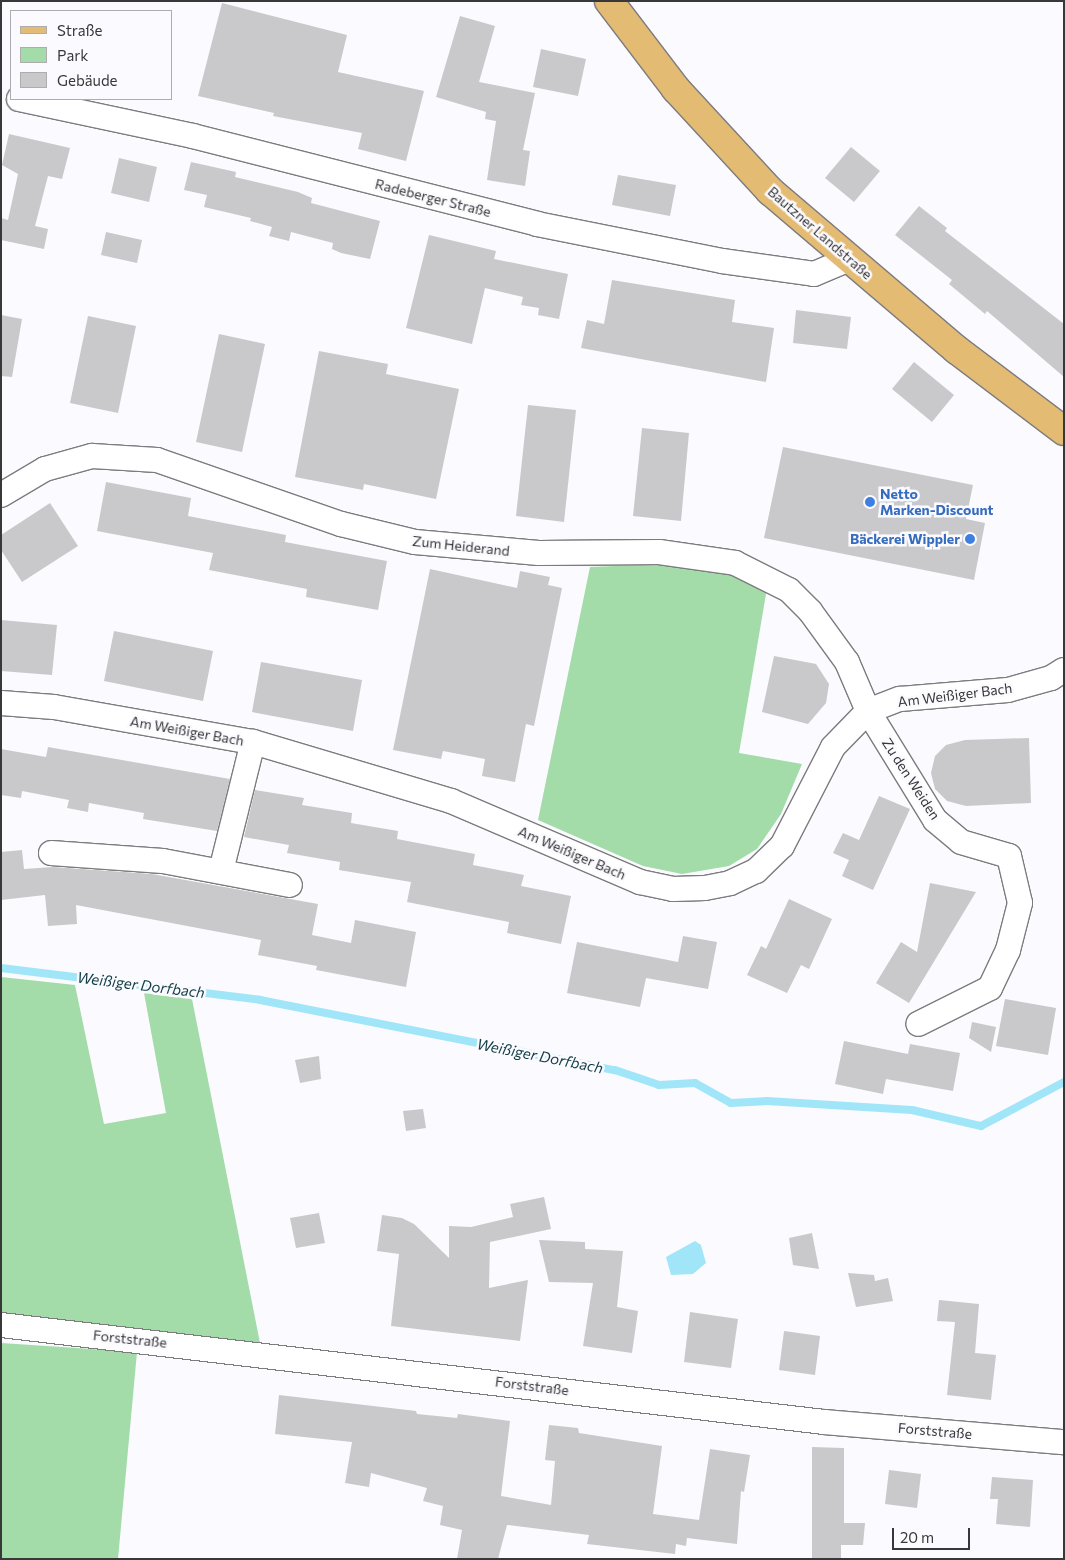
<!DOCTYPE html>
<html>
<head>
<meta charset="utf-8">
<style>
	body { margin:0 }
	#map { position:relative; width:1065px; height:1560px; overflow:hidden; background:#fbfbff; font-family:Commissioner,sans-serif }
	div>[style] { position:absolute }
	.green>* { inset:0; background:#a3dba9 }
	.water>* { inset:0; background:#a1e6f8 }
	.stream>* { height:8px; margin:-4px; padding:0 4px; transform-origin:4px; border-radius:4px; background:#a1e6f8 }
	.building>* { inset:0; background:#c9c9cc }
	.roads { filter:drop-shadow(1px 0 #7c7c7f) drop-shadow(-1px 0 #7c7c7f) drop-shadow(0 1px #7c7c7f) drop-shadow(0 -1px #7c7c7f) }
	.minor>* { height:24px; margin:-12px; padding:0 12px; transform-origin:12px; border-radius:12px; background:#fff }
	.primary>* { height:28px; margin:-14px; padding:0 14px; transform-origin:14px; border-radius:14px; background:#e4bb73 }
	.dots>* { width:14px; height:14px; translate:-50% -50%; box-sizing:border-box; border:2px solid #fbfbff; border-radius:50% }
	span { translate:-50% -50%; white-space:nowrap; text-align:center; line-height:1.15; -webkit-text-stroke:5px #fbfbff; paint-order:stroke }
	.street-label { font-size:14px; color:#383839 }
	.shop-label { font-size:14px; color:#366cbe; font-weight:700 }
	.left { translate:0 -50%; text-align:left }
	.right { translate:-100% -50%; text-align:right }
	.water-label { font-size:15px; color:#133d46; font-style:italic }
	.frame { position:absolute; inset:0; border:2px solid #383839; pointer-events:none }
	.legend { position:absolute; left:10px; top:10px; width:162px; height:90px; box-sizing:border-box; background:#fbfbff; border:1px solid #adadb0; margin:0; padding:6px 9px; list-style:none; font-size:15px; color:#383839 }
	.legend li { display:flex; align-items:center; gap:10px; height:25px }
	.legend b { width:25px; border:1px solid #adadb0 }
	.scale { position:absolute; left:892px; top:1528px; width:78px; height:22px; box-sizing:border-box; border:2px solid #383839; border-top:0; padding-left:6px; font-size:15px; line-height:18px; white-space:nowrap; color:#383839; -webkit-text-stroke:4px #fbfbff; paint-order:stroke }
</style>
</head>
<body>
<div id="map">
	<div class="green">
		<div style="clip-path:polygon(667px 564px,718px 570px,767px 588px,739px 753px,802px 764px,781px 814px,757px 849px,729px 866px,682px 874px,643px 866px,538px 820px,590px 567px)"></div>
		<div style="clip-path:polygon(1px 977px,75px 985px,104px 1124px,166px 1113px,144px 993px,192px 999px,260px 1343px,1px 1314px)"></div>
		<div style="clip-path:polygon(1px 1343px,137px 1352px,118px 1559px,1px 1559px)"></div>
	</div>
	<div class="water">
		<div style="clip-path:polygon(695px 1241px,701px 1245px,706px 1263px,693px 1274px,671px 1275px,666px 1257px)"></div>
	</div>
	<div class="stream">
		<div style="left:1px;top:968px;width:261px;rotate:7deg"></div>
		<div style="left:260px;top:1000px;width:362px;rotate:11.2deg"></div>
		<div style="left:615px;top:1070px;width:46px;rotate:18.8deg"></div>
		<div style="left:659px;top:1085px;width:36px;rotate:-3deg"></div>
		<div style="left:695px;top:1083px;width:41px;rotate:29.1deg"></div>
		<div style="left:731px;top:1103px;width:36px;rotate:-3deg"></div>
		<div style="left:767px;top:1101px;width:145px;rotate:3.6deg"></div>
		<div style="left:912px;top:1110px;width:71px;rotate:13.1deg"></div>
		<div style="left:981px;top:1126px;width:94px;rotate:-27.9deg"></div>
	</div>
	<div class="building">
		<div style="clip-path:polygon(222px 3px,347px 35px,338px 72px,424px 91px,406px 161px,358px 149px,362px 133px,273px 116px,274px 113px,198px 96px)"></div>
		<div style="clip-path:polygon(460px 16px,495px 26px,479px 82px,535px 93px,523px 150px,530px 151px,525px 186px,487px 180px,496px 121px,485px 119px,486px 112px,436px 97px)"></div>
		<div style="clip-path:polygon(541px 49px,586px 59px,578px 96px,533px 87px)"></div>
		<div style="clip-path:polygon(9px 134px,70px 148px,62px 179px,48px 176px,35px 226px,48px 229px,44px 249px,1px 240px,1px 218px,8px 220px,18px 174px,2px 165px)"></div>
		<div style="clip-path:polygon(851px 147px,880px 171px,854px 202px,825px 178px)"></div>
		<div style="clip-path:polygon(119px 158px,157px 167px,149px 202px,111px 193px)"></div>
		<div style="clip-path:polygon(191px 162px,236px 172px,235px 177px,298px 192px,312px 198px,311px 203px,380px 221px,370px 259px,341px 253px,332px 249px,333px 243px,291px 232px,289px 241px,269px 236px,272px 227px,250px 221px,251px 218px,204px 207px,207px 195px,184px 190px)"></div>
		<div style="clip-path:polygon(618px 175px,676px 185px,670px 216px,612px 205px)"></div>
		<div style="clip-path:polygon(919px 206px,947px 228px,945px 231px,1064px 324px,1064px 377px,987px 311px,985px 314px,949px 284px,952px 280px,895px 235px)"></div>
		<div style="clip-path:polygon(106px 232px,142px 240px,137px 263px,101px 255px)"></div>
		<div style="clip-path:polygon(429px 235px,496px 251px,494px 259px,568px 274px,559px 319px,538px 315px,539px 308px,521px 305px,523px 297px,485px 288px,472px 344px,406px 328px)"></div>
		<div style="clip-path:polygon(612px 280px,735px 300px,732px 322px,774px 328px,766px 382px,581px 348px,587px 320px,604px 324px)"></div>
		<div style="clip-path:polygon(796px 310px,851px 317px,847px 349px,793px 343px)"></div>
		<div style="clip-path:polygon(1px 315px,22px 319px,12px 377px,1px 376px)"></div>
		<div style="clip-path:polygon(88px 316px,136px 326px,118px 413px,70px 403px)"></div>
		<div style="clip-path:polygon(219px 334px,265px 344px,242px 452px,196px 442px)"></div>
		<div style="clip-path:polygon(319px 351px,388px 364px,386px 374px,459px 389px,436px 499px,364px 484px,363px 490px,295px 477px)"></div>
		<div style="clip-path:polygon(914px 362px,954px 395px,932px 422px,892px 389px)"></div>
		<div style="clip-path:polygon(528px 405px,576px 410px,564px 522px,516px 516px)"></div>
		<div style="clip-path:polygon(642px 428px,689px 433px,681px 521px,633px 516px)"></div>
		<div style="clip-path:polygon(783px 447px,973px 485px,966px 519px,985px 523px,974px 580px,764px 538px)"></div>
		<div style="clip-path:polygon(106px 482px,191px 498px,188px 516px,286px 535px,285px 542px,387px 561px,378px 610px,306px 597px,307px 589px,209px 570px,213px 553px,97px 531px)"></div>
		<div style="clip-path:polygon(50px 503px,78px 546px,22px 582px,1px 550px,1px 535px)"></div>
		<div style="clip-path:polygon(430px 569px,517px 588px,520px 571px,550px 577px,548px 585px,562px 588px,534px 726px,526px 724px,515px 782px,482px 776px,485px 759px,443px 751px,441px 759px,393px 750px)"></div>
		<div style="clip-path:polygon(1px 620px,57px 625px,52px 675px,1px 671px)"></div>
		<div style="clip-path:polygon(114px 631px,213px 651px,203px 701px,104px 681px)"></div>
		<div style="clip-path:polygon(774px 656px,816px 664px,829px 684px,826px 703px,808px 724px,762px 712px)"></div>
		<div style="clip-path:polygon(261px 662px,362px 680px,353px 731px,252px 712px)"></div>
		<div style="clip-path:polygon(1029px 738px,1031px 803px,966px 806px,947px 801px,935px 789px,931px 773px,935px 756px,946px 745px,965px 740px)"></div>
		<div style="clip-path:polygon(48px 747px,230px 779px,217px 831px,143px 819px,144px 813px,89px 803px,88px 812px,67px 808px,69px 800px,22px 791px,21px 798px,1px 795px,1px 749px,46px 757px)"></div>
		<div style="clip-path:polygon(255px 790px,304px 798px,302px 805px,352px 813px,351px 823px,398px 831px,397px 839px,475px 854px,473px 865px,524px 875px,521px 886px,571px 896px,561px 944px,507px 933px,509px 922px,407px 902px,411px 882px,339px 870px,340px 862px,287px 853px,289px 845px,244px 837px)"></div>
		<div style="clip-path:polygon(879px 796px,910px 809px,873px 890px,842px 876px,849px 860px,833px 853px,843px 833px,859px 840px)"></div>
		<div style="clip-path:polygon(22px 850px,24px 869px,53px 867px,152px 874px,318px 904px,312px 935px,351px 943px,355px 920px,416px 932px,406px 987px,316px 970px,317px 966px,258px 955px,261px 940px,76px 905px,77px 924px,48px 926px,45px 895px,1px 900px,1px 852px)"></div>
		<div style="clip-path:polygon(930px 883px,976px 892px,909px 1003px,876px 983px,901px 942px,917px 952px)"></div>
		<div style="clip-path:polygon(789px 899px,832px 919px,809px 969px,801px 965px,787px 993px,747px 975px,761px 946px,766px 949px)"></div>
		<div style="clip-path:polygon(683px 936px,717px 942px,708px 989px,646px 978px,640px 1007px,567px 993px,577px 942px,678px 962px)"></div>
		<div style="clip-path:polygon(1005px 999px,1056px 1008px,1048px 1055px,996px 1046px)"></div>
		<div style="clip-path:polygon(972px 1022px,996px 1027px,991px 1052px,969px 1038px)"></div>
		<div style="clip-path:polygon(844px 1041px,908px 1054px,910px 1044px,960px 1053px,953px 1091px,886px 1079px,883px 1094px,835px 1084px)"></div>
		<div style="clip-path:polygon(319px 1056px,321px 1079px,300px 1083px,295px 1060px)"></div>
		<div style="clip-path:polygon(423px 1109px,426px 1128px,406px 1131px,403px 1111px)"></div>
		<div style="clip-path:polygon(544px 1197px,551px 1229px,490px 1242px,489px 1288px,528px 1280px,520px 1341px,391px 1326px,399px 1254px,377px 1251px,382px 1215px,402px 1218px,414px 1224px,449px 1258px,449px 1226px,471px 1227px,513px 1217px,510px 1204px)"></div>
		<div style="clip-path:polygon(319px 1213px,325px 1243px,296px 1248px,290px 1218px)"></div>
		<div style="clip-path:polygon(812px 1233px,819px 1269px,793px 1265px,789px 1238px)"></div>
		<div style="clip-path:polygon(539px 1240px,585px 1242px,585px 1249px,623px 1251px,617px 1307px,638px 1311px,632px 1353px,583px 1346px,593px 1283px,549px 1282px)"></div>
		<div style="clip-path:polygon(848px 1273px,874px 1275px,875px 1281px,888px 1278px,893px 1301px,856px 1307px)"></div>
		<div style="clip-path:polygon(939px 1300px,979px 1304px,975px 1353px,996px 1355px,991px 1400px,947px 1395px,955px 1322px,937px 1321px)"></div>
		<div style="clip-path:polygon(690px 1312px,738px 1319px,731px 1368px,684px 1362px)"></div>
		<div style="clip-path:polygon(784px 1331px,820px 1336px,815px 1375px,779px 1370px)"></div>
		<div style="clip-path:polygon(279px 1395px,416px 1411px,417px 1414px,457px 1418px,458px 1414px,510px 1421px,501px 1496px,551px 1505px,555px 1461px,545px 1460px,549px 1425px,578px 1428px,579px 1433px,662px 1446px,653px 1514px,699px 1520px,710px 1449px,750px 1455px,744px 1492px,741px 1491px,737px 1544px,687px 1538px,686px 1546px,676px 1544px,675px 1554px,587px 1544px,589px 1535px,507px 1525px,498px 1559px,457px 1559px,462px 1530px,440px 1525px,443px 1506px,423px 1501px,427px 1488px,371px 1473px,369px 1487px,345px 1483px,352px 1442px,275px 1434px)"></div>
		<div style="clip-path:polygon(812px 1447px,844px 1448px,844px 1523px,865px 1523px,863px 1545px,841px 1545px,841px 1558px,812px 1558px)"></div>
		<div style="clip-path:polygon(889px 1470px,921px 1474px,917px 1508px,885px 1504px)"></div>
		<div style="clip-path:polygon(992px 1477px,1033px 1480px,1030px 1527px,996px 1524px,998px 1499px,990px 1499px)"></div>
	</div>
	<div class="roads">
		<div class="minor">
			<div style="left:19px;top:99px;width:178px;rotate:12deg"></div>
			<div style="left:193px;top:136px;width:355px;rotate:14.3deg"></div>
			<div style="left:537px;top:224px;width:189px;rotate:11.3deg"></div>
			<div style="left:722px;top:261px;width:93px;rotate:8deg"></div>
			<div style="left:814px;top:274px;width:38px;rotate:-23deg"></div>
			<div style="left:1px;top:495px;width:51px;rotate:-30.6deg"></div>
			<div style="left:45px;top:469px;width:49px;rotate:-15.5deg"></div>
			<div style="left:92px;top:456px;width:65px;rotate:3.5deg"></div>
			<div style="left:157px;top:460px;width:195px;rotate:19.2deg"></div>
			<div style="left:341px;top:524px;width:76px;rotate:13.7deg"></div>
			<div style="left:415px;top:542px;width:124px;rotate:5.1deg"></div>
			<div style="left:539px;top:553px;width:120px;rotate:-0.5deg"></div>
			<div style="left:659px;top:552px;width:77px;rotate:8.2deg"></div>
			<div style="left:735px;top:563px;width:60px;rotate:26.6deg"></div>
			<div style="left:789px;top:590px;width:30px;rotate:45deg"></div>
			<div style="left:810px;top:611px;width:63px;rotate:54deg"></div>
			<div style="left:847px;top:662px;width:53px;rotate:66.8deg"></div>
			<div style="left:868px;top:711px;width:128px;rotate:58.4deg"></div>
			<div style="left:935px;top:820px;width:34px;rotate:40deg"></div>
			<div style="left:961px;top:842px;width:50px;rotate:16.3deg"></div>
			<div style="left:1009px;top:856px;width:48px;rotate:76.8deg"></div>
			<div style="left:1020px;top:903px;width:49px;rotate:104.3deg"></div>
			<div style="left:1008px;top:950px;width:42px;rotate:115.3deg"></div>
			<div style="left:990px;top:988px;width:80px;rotate:153.4deg"></div>
			<div style="left:1px;top:703px;width:53px;rotate:4.3deg"></div>
			<div style="left:54px;top:707px;width:202px;rotate:10deg"></div>
			<div style="left:253px;top:742px;width:207px;rotate:16.6deg"></div>
			<div style="left:451px;top:801px;width:206px;rotate:23.2deg"></div>
			<div style="left:640px;top:882px;width:34px;rotate:12deg"></div>
			<div style="left:673px;top:889px;width:32px;rotate:-2deg"></div>
			<div style="left:705px;top:888px;width:25px;rotate:-11deg"></div>
			<div style="left:730px;top:883px;width:29px;rotate:-25deg"></div>
			<div style="left:756px;top:871px;width:36px;rotate:-44deg"></div>
			<div style="left:782px;top:846px;width:111px;rotate:-62.7deg"></div>
			<div style="left:833px;top:747px;width:50px;rotate:-45.8deg"></div>
			<div style="left:868px;top:711px;width:34px;rotate:-21deg"></div>
			<div style="left:900px;top:699px;width:108px;rotate:-4.8deg"></div>
			<div style="left:1008px;top:690px;width:45px;rotate:-15.6deg"></div>
			<div style="left:1051px;top:678px;width:15px;rotate:-32deg"></div>
			<div style="left:51px;top:853px;width:112px;rotate:4.1deg"></div>
			<div style="left:163px;top:861px;width:129px;rotate:10.7deg"></div>
			<div style="left:221px;top:871px;width:133px;rotate:-76.1deg"></div>
			<div style="left:1px;top:1325px;width:829px;rotate:6.72deg"></div>
			<div style="left:824px;top:1422px;width:241px;rotate:4.8deg"></div>
		</div>
		<div class="primary">
			<div style="left:609px;top:1px;width:111px;rotate:52.7deg"></div>
			<div style="left:676px;top:89px;width:139px;rotate:47.3deg"></div>
			<div style="left:770px;top:191px;width:245px;rotate:40.4deg"></div>
			<div style="left:957px;top:350px;width:134px;rotate:37.1deg"></div>
		</div>
	</div>
	<div class="dots">
		<div style="left:870px;top:502px;background:#3f7fe0"></div>
		<div style="left:970px;top:539px;background:#3f7fe0"></div>
	</div>
	<div class="street-label">
		<span style="left:433px;top:198px;rotate:14deg">Radeberger Straße</span>
		<span style="left:820px;top:233px;rotate:41deg">Bautzner Landstraße</span>
		<span style="left:461px;top:546px;rotate:6deg">Zum Heiderand</span>
		<span style="left:955px;top:695px;rotate:-7deg">Am Weißiger Bach</span>
		<span style="left:187px;top:731px;rotate:10deg">Am Weißiger Bach</span>
		<span style="left:911px;top:779px;rotate:57deg">Zu den Weiden</span>
		<span style="left:572px;top:853px;rotate:23deg">Am Weißiger Bach</span>
		<span style="left:130px;top:1339px;rotate:6deg">Forststraße</span>
		<span style="left:532px;top:1386px;rotate:7deg">Forststraße</span>
		<span style="left:935px;top:1431px;rotate:5deg">Forststraße</span>
	</div>
	<div class="shop-label">
		<span class="left" style="left:880px;top:502px">Netto<br>Marken-Discount</span>
		<span class="right" style="left:960px;top:539px">Bäckerei Wippler</span>
	</div>
	<div class="water-label">
		<span style="left:141px;top:985px;rotate:7deg">Weißiger Dorfbach</span>
		<span style="left:540px;top:1056px;rotate:11deg">Weißiger Dorfbach</span>
	</div>
	<div class="frame"></div>
	<ul class="legend">
	<li><b style="height:6px;background:#e4bb73"></b>Straße</li>
	<li><b style="height:14px;background:#a3dba9"></b>Park</li>
	<li><b style="height:14px;background:#c9c9cc"></b>Gebäude</li>
	</ul>
	<div class="scale">20 m</div>
</div>
</body>
</html>
